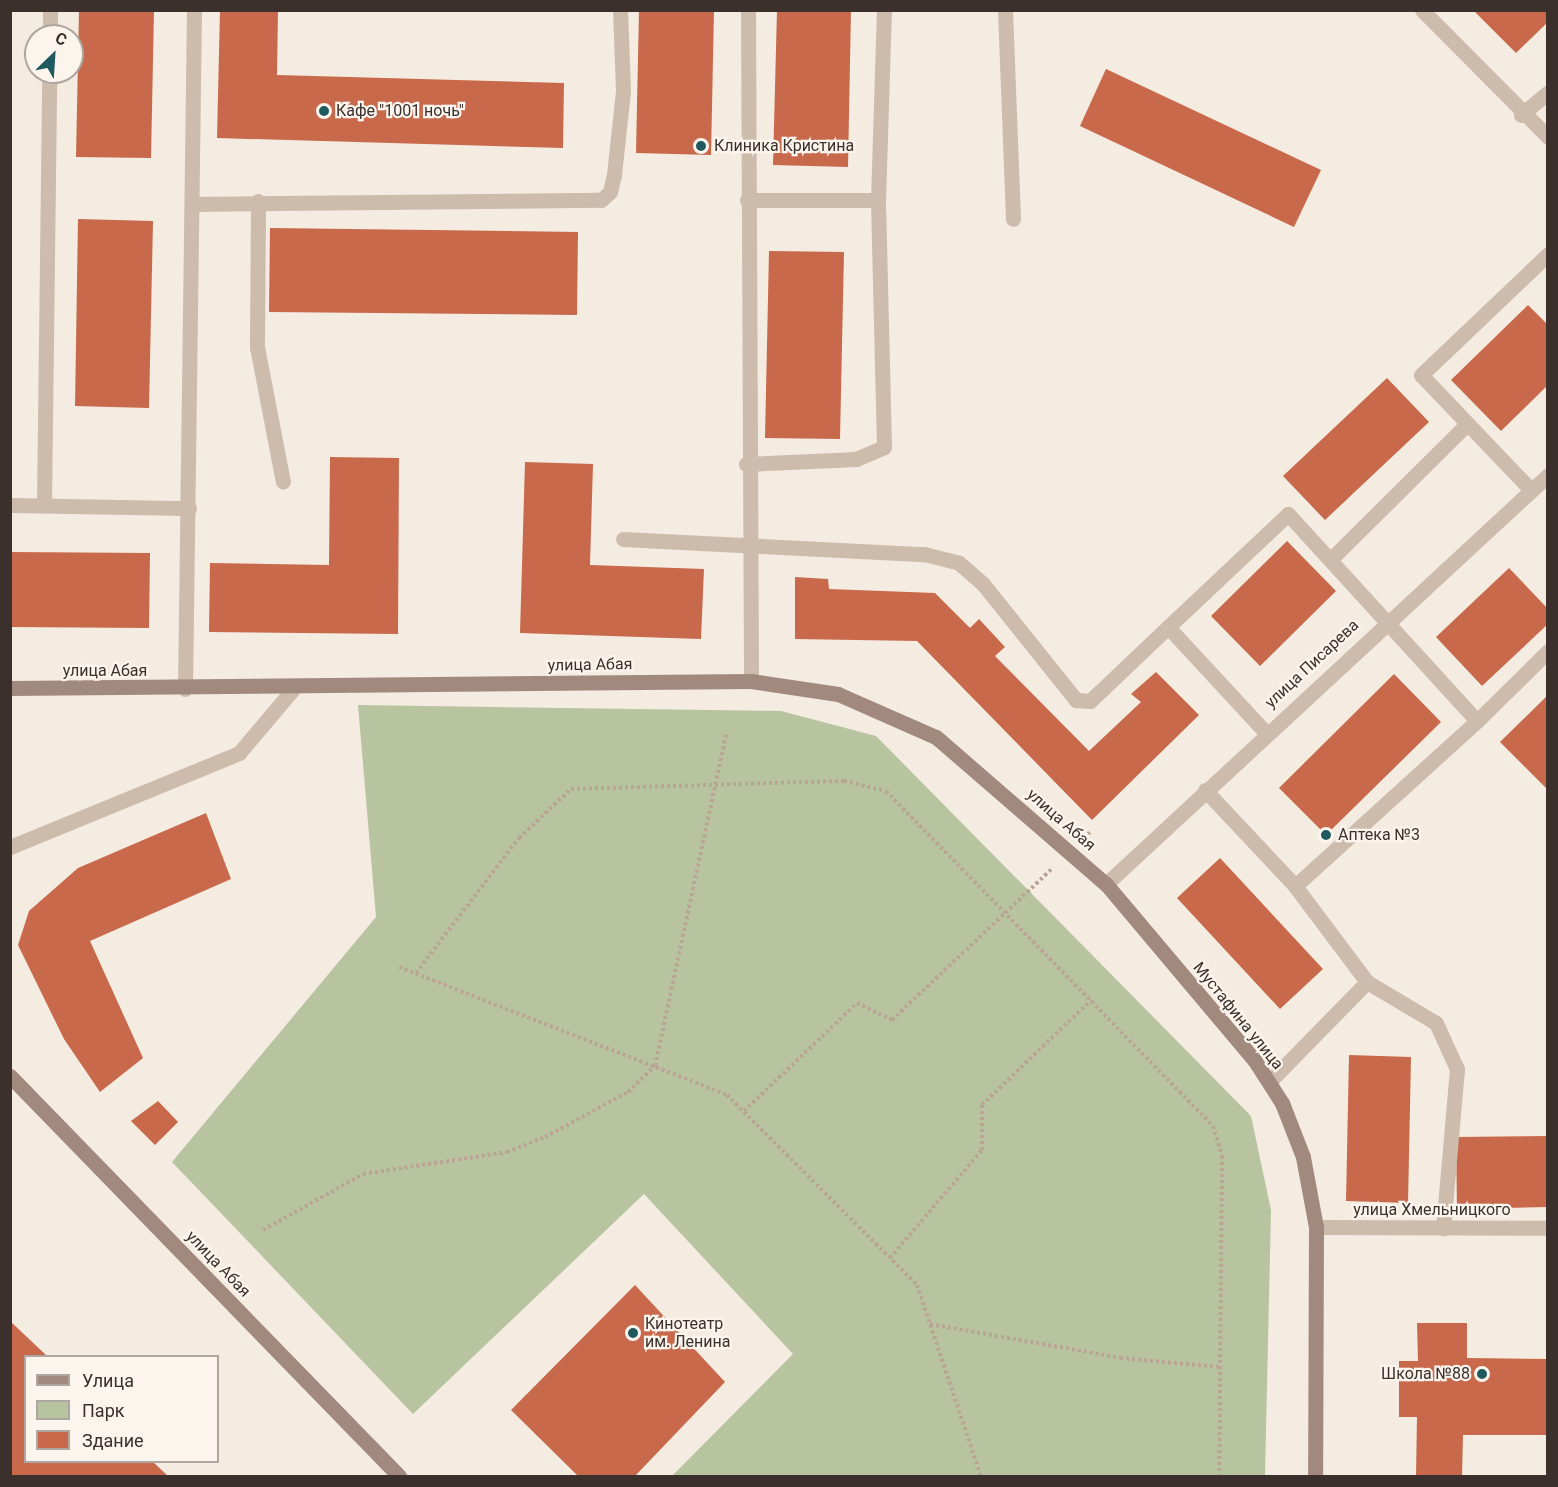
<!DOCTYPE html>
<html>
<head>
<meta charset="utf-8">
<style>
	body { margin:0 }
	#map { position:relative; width:1558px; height:1487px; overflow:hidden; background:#f4ebe1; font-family:Roboto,sans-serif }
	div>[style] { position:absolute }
	.green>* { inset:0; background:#b8c4a0 }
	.building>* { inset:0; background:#c8694b }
	.path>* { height:4px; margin-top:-2px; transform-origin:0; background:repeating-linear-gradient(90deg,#b9a596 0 3px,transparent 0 6px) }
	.service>* { height:15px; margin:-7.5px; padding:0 7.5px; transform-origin:7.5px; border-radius:7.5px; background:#cdbbac }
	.minor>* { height:15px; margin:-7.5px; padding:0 7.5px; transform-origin:7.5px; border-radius:7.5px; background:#cdbbac }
	.tertiary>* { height:15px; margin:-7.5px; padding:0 7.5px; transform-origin:7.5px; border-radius:7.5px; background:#cdbbac }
	.secondary>* { height:15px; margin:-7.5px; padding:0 7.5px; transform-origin:7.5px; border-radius:7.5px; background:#a18a7d }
	.dots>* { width:16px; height:16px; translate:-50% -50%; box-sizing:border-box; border:3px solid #fbf5ee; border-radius:50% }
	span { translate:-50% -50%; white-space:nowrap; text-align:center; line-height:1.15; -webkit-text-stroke:4.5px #fbf5ee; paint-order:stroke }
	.poi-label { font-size:16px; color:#3b302b }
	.left { translate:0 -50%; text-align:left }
	.right { translate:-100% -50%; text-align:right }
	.street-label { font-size:16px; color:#3b302b }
	.frame { position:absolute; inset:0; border:12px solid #3b302b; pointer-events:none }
	.legend { position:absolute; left:24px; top:1355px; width:195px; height:108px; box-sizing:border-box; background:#fbf5ee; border:2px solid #aea6a0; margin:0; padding:8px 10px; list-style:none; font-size:18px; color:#3b302b }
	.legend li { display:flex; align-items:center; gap:12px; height:30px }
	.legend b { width:30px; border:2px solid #aea6a0 }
	.north { position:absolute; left:24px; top:24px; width:60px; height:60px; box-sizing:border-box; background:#fbf5ee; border:2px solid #aea6a0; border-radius:50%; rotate:25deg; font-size:16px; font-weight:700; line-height:24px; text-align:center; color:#3b302b }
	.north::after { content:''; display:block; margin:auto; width:21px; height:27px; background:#1f5a5e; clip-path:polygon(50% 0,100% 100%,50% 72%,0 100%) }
</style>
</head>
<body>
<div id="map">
	<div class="green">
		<div style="clip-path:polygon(358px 705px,781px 711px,876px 736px,1251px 1116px,1271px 1210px,1265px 1476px,672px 1476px,793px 1354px,644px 1194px,413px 1414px,172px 1162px,376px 917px)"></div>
	</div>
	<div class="building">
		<div style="clip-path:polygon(79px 10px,154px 10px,151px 158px,76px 157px)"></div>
		<div style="clip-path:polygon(220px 10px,278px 10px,277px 75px,564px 83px,563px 148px,217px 138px)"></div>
		<div style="clip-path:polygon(639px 10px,714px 10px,711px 155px,636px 153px)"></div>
		<div style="clip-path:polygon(777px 10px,851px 10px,848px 167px,773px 165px)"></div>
		<div style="clip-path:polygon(1473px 10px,1548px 10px,1548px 22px,1516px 53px)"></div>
		<div style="clip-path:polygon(1106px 69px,1321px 170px,1294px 227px,1080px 126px)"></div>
		<div style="clip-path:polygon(78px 219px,153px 221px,149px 408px,75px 406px)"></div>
		<div style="clip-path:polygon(270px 228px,578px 232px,577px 315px,269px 312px)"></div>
		<div style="clip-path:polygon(769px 251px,844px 252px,840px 439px,765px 438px)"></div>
		<div style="clip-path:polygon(1528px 305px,1548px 325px,1548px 385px,1501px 431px,1451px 380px)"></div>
		<div style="clip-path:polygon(1387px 378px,1429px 422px,1325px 520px,1283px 476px)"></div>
		<div style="clip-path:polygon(330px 457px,399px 458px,398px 634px,209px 632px,210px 563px,329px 565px)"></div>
		<div style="clip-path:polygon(525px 462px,593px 464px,590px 565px,704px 569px,701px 639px,520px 633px)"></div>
		<div style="clip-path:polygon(1287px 541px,1336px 591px,1260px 666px,1211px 616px)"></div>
		<div style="clip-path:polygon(10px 552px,150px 553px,149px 628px,10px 627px)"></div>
		<div style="clip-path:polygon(1509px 568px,1548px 609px,1548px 624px,1482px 686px,1436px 637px)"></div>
		<div style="clip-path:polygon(795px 577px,828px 579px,829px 589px,935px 593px,970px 628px,979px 619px,1005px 647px,995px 656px,1089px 751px,1141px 702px,1131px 694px,1156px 672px,1199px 715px,1092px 820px,917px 641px,795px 639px)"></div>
		<div style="clip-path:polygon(1394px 674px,1441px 722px,1326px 835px,1279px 788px)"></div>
		<div style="clip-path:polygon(1548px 695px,1548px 790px,1500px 742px)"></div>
		<div style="clip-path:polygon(206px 813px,231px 879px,90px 941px,143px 1058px,100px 1092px,64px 1039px,18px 945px,29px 911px,78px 868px)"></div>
		<div style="clip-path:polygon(1220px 858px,1323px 969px,1280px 1009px,1177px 898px)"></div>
		<div style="clip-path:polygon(1349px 1055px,1411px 1057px,1408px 1203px,1346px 1201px)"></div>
		<div style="clip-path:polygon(158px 1101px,178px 1122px,155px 1145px,131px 1121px)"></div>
		<div style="clip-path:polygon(1548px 1136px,1548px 1207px,1457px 1209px,1456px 1137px)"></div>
		<div style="clip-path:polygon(635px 1285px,725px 1382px,635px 1476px,578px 1476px,511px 1410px)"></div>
		<div style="clip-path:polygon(10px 1321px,47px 1356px,26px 1356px,26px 1462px,153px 1462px,168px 1476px,10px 1476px)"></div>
		<div style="clip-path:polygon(1417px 1323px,1467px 1323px,1467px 1358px,1548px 1359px,1548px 1435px,1463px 1435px,1462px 1476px,1416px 1476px,1417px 1417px,1399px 1417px,1399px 1361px,1418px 1361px)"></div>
	</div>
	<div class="path">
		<div style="left:1084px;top:838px;width:8px;rotate:-45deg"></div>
		<div style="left:399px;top:967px;width:352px;rotate:21.3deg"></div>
		<div style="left:727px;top:1095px;width:269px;rotate:45deg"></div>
		<div style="left:917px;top:1285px;width:201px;rotate:71.5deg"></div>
		<div style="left:416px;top:973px;width:170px;rotate:-52.7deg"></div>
		<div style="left:519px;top:838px;width:71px;rotate:-43.3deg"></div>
		<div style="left:571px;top:789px;width:273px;rotate:-1.7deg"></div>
		<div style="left:844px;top:781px;width:43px;rotate:13.4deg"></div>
		<div style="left:886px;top:791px;width:468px;rotate:45.7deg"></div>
		<div style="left:1213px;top:1126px;width:31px;rotate:73deg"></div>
		<div style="left:1222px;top:1156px;width:320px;rotate:90.5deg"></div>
		<div style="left:744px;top:1111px;width:156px;rotate:-43.7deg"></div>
		<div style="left:857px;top:1003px;width:39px;rotate:26deg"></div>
		<div style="left:892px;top:1020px;width:221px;rotate:-43.4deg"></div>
		<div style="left:263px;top:1230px;width:115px;rotate:-29.2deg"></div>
		<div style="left:363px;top:1174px;width:146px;rotate:-8.7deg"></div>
		<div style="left:507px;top:1152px;width:41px;rotate:-21.5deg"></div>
		<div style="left:545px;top:1137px;width:94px;rotate:-28.5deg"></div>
		<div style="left:628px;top:1092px;width:37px;rotate:-44deg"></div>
		<div style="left:655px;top:1066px;width:339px;rotate:-77.9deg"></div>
		<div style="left:890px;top:1258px;width:142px;rotate:-49.6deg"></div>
		<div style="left:982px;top:1150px;width:45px;rotate:-90deg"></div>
		<div style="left:982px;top:1105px;width:151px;rotate:-43.9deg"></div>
		<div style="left:930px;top:1324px;width:193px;rotate:10.1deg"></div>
		<div style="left:1120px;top:1358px;width:100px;rotate:5.1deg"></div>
	</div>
	<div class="service">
		<div style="left:1005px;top:10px;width:209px;rotate:87.8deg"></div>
		<div style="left:1422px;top:10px;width:179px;rotate:45.2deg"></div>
		<div style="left:50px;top:36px;width:26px;rotate:-90deg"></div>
		<div style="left:1521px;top:115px;width:35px;rotate:-40deg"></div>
		<div style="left:747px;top:200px;width:131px"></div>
		<div style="left:878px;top:200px;width:190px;rotate:-88.2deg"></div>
		<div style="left:258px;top:201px;width:146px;rotate:90.4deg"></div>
		<div style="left:257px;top:347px;width:137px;rotate:79.1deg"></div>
		<div style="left:192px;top:204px;width:409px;rotate:-0.6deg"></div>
		<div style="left:601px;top:200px;width:12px;rotate:-42deg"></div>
		<div style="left:610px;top:192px;width:17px;rotate:-77deg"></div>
		<div style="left:614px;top:175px;width:84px;rotate:-83.9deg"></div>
		<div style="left:623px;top:91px;width:81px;rotate:-92.1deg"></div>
		<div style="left:746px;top:464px;width:110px;rotate:-2.6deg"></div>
		<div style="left:856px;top:459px;width:30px;rotate:-23deg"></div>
		<div style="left:884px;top:447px;width:247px;rotate:-91.4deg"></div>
		<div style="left:1531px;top:490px;width:159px;rotate:-133.7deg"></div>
		<div style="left:1421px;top:375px;width:175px;rotate:-43.6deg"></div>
		<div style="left:10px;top:505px;width:179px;rotate:1deg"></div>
		<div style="left:44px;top:505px;width:433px;rotate:-89.3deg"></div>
		<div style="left:623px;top:539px;width:301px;rotate:2.9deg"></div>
		<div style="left:924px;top:554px;width:36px;rotate:14deg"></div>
		<div style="left:959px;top:563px;width:32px;rotate:41deg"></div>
		<div style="left:983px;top:584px;width:149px;rotate:51.3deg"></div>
		<div style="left:1076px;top:700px;width:14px;rotate:4deg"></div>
		<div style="left:1090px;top:701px;width:108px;rotate:-43.5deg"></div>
		<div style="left:1168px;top:627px;width:144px;rotate:47.2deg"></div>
		<div style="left:1331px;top:559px;width:192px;rotate:-44.8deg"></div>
		<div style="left:1168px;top:627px;width:165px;rotate:-43.3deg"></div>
		<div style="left:1288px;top:514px;width:280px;rotate:47.6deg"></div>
		<div style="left:1477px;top:721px;width:100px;rotate:-44.6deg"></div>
		<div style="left:1205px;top:790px;width:132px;rotate:46.8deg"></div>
		<div style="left:1295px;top:886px;width:246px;rotate:-42.2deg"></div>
		<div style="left:10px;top:847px;width:248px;rotate:-22.3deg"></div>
		<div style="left:239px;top:753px;width:85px;rotate:-49.8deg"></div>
		<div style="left:1295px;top:886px;width:120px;rotate:53.1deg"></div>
		<div style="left:1367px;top:982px;width:80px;rotate:30.7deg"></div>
		<div style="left:1436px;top:1023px;width:51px;rotate:65.5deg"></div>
		<div style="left:1457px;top:1069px;width:160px;rotate:95deg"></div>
		<div style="left:1269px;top:1082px;width:140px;rotate:-45.6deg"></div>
	</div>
	<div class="minor">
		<div style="left:748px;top:10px;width:671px;rotate:89.74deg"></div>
		<div style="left:185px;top:689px;width:679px;rotate:-89.24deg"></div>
		<div style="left:1316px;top:1227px;width:232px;rotate:0.2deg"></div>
	</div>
	<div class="tertiary">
		<div style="left:1106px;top:884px;width:602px;rotate:-42.78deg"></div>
	</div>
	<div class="secondary">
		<div style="left:10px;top:688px;width:741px;rotate:-0.54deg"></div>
		<div style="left:751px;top:681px;width:88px;rotate:8.5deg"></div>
		<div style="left:838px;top:694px;width:107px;rotate:23.7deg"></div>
		<div style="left:936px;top:737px;width:225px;rotate:40.9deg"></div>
		<div style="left:1106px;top:884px;width:231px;rotate:49.9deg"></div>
		<div style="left:1255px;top:1061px;width:50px;rotate:57.3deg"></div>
		<div style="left:1282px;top:1103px;width:58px;rotate:68.7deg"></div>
		<div style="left:1303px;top:1157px;width:71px;rotate:79.5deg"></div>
		<div style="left:1316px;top:1227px;width:249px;rotate:90.2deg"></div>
		<div style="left:10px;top:1076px;width:558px;rotate:45.8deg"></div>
	</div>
	<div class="dots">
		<div style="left:324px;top:111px;background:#1f5a5e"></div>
		<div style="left:701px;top:146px;background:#1f5a5e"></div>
		<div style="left:1326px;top:835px;background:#1f5a5e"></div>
		<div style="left:633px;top:1333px;background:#1f5a5e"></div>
		<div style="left:1482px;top:1374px;background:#1f5a5e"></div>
	</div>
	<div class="poi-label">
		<span class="left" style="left:336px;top:111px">Кафе "1001 ночь"</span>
		<span class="left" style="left:714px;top:146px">Клиника Кристина</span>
		<span class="left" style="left:1338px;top:835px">Аптека №3</span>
		<span class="left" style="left:645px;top:1333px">Кинотеатр<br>им. Ленина</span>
		<span class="right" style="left:1470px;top:1374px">Школа №88</span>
	</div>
	<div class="street-label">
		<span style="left:1312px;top:664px;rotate:-43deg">улица Писарева</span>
		<span style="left:590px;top:665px;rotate:-1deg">улица Абая</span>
		<span style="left:105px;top:671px">улица Абая</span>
		<span style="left:1061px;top:820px;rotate:41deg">улица Абая</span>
		<span style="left:1238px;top:1016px;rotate:51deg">Мустафина улица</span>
		<span style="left:1432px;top:1210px">улица Хмельницкого</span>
		<span style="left:218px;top:1264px;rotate:46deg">улица Абая</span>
	</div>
	<div class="frame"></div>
	<ul class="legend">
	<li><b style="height:8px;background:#a18a7d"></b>Улица</li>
	<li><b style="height:16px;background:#b8c4a0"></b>Парк</li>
	<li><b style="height:16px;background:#c8694b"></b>Здание</li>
	</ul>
	<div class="north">С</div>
</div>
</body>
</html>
